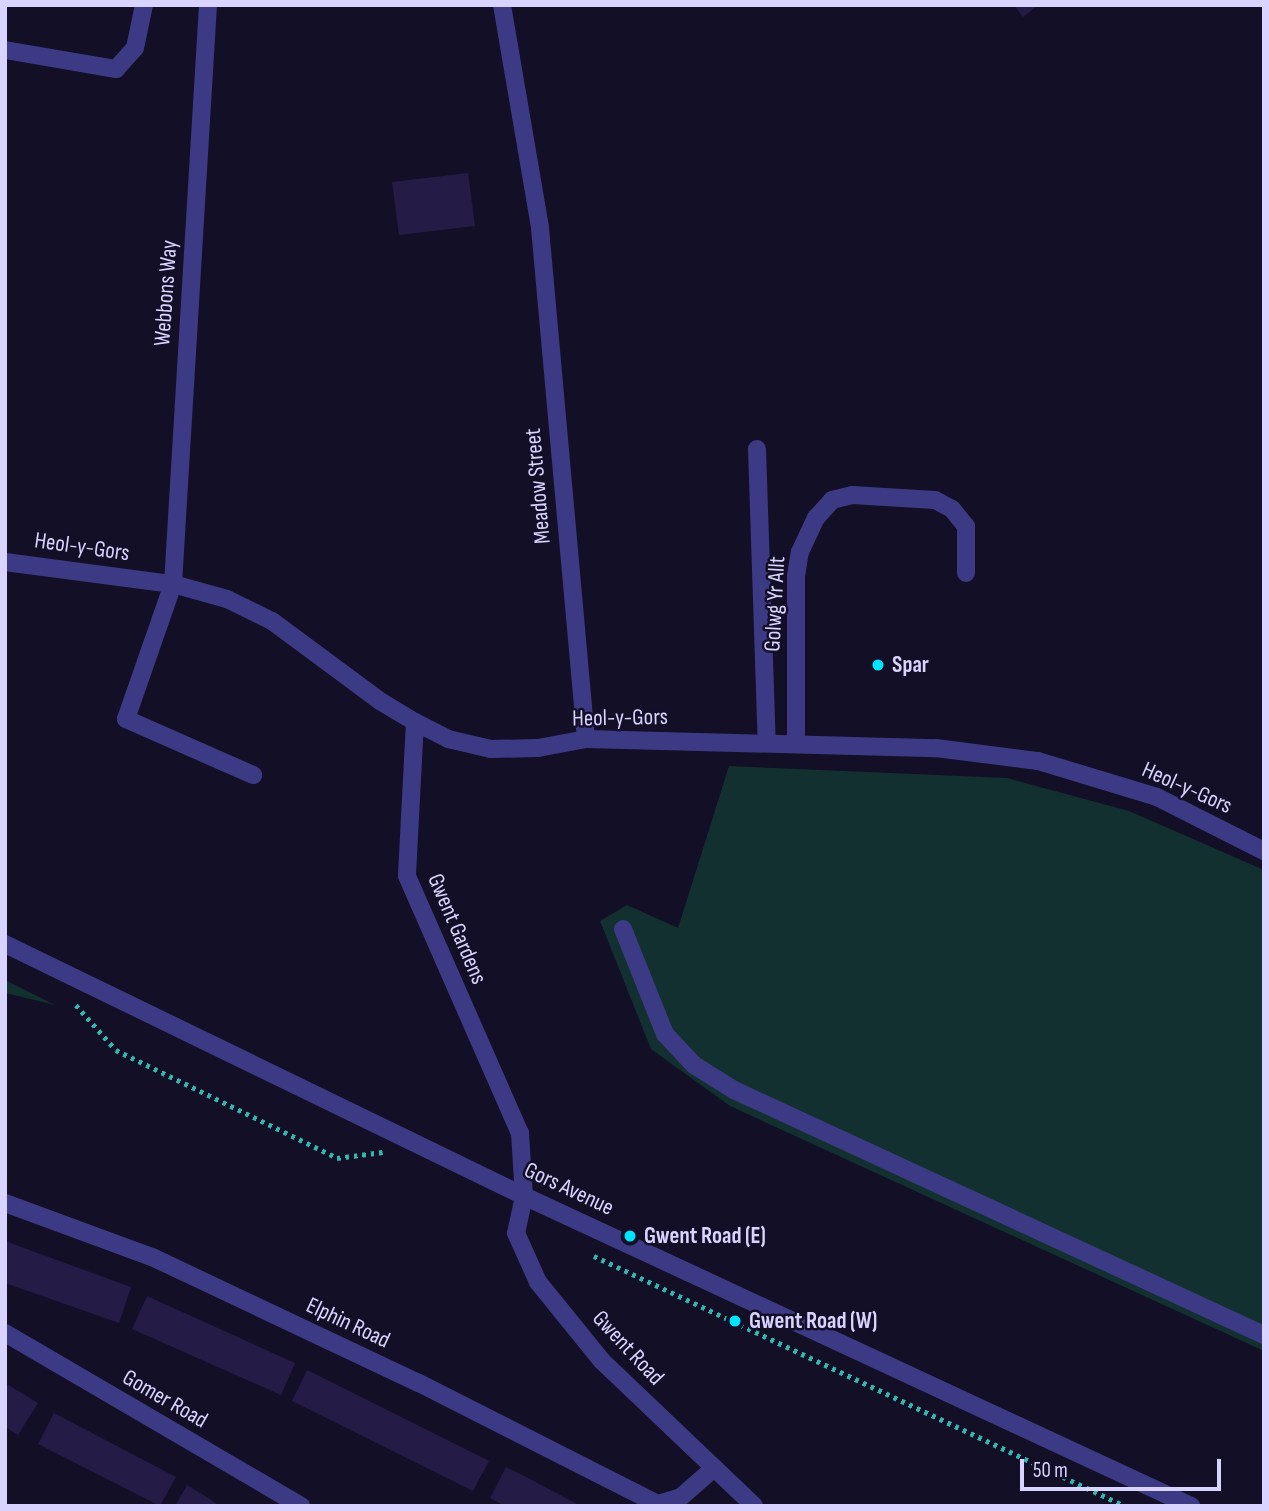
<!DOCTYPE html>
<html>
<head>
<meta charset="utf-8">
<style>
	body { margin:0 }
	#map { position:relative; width:1269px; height:1511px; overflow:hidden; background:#130f26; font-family:"Sofia Sans Condensed",sans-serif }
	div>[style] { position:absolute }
	.green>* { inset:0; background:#12302f }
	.building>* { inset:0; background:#241b47 }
	.path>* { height:4.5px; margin-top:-2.25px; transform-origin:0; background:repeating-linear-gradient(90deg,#2fb8b0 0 3.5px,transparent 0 8.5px) }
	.minor>* { height:18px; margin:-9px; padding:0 9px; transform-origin:9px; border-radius:9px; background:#3d3a85 }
	.dots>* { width:19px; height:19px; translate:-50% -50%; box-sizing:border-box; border:4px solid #130f26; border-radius:50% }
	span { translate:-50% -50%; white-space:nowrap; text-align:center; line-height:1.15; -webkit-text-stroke:5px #130f26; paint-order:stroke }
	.street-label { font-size:23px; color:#d9d4ff }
	.poi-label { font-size:23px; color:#d9d4ff; font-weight:700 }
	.left { translate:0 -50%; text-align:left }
	.frame { position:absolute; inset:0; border:7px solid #d9d4ff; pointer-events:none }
	.scale { position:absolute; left:1020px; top:1459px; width:201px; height:32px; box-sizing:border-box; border:4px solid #d9d4ff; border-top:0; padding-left:9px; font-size:21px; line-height:24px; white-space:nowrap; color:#d9d4ff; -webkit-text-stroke:5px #130f26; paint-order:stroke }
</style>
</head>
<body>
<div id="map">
	<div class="green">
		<div style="clip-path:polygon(729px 766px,1007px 778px,1129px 811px,1264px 870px,1264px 1351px,730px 1106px,651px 1049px,600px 921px,627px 905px,678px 928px)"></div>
		<div style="clip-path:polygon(5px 980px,55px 1005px,5px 993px)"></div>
	</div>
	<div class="building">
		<div style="clip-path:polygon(1014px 5px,1038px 5px,1023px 17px)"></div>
		<div style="clip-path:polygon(468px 173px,475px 226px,399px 235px,392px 182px)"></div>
		<div style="clip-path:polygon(5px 1241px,131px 1287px,119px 1323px,5px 1283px)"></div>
		<div style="clip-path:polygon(147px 1296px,295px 1363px,281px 1395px,132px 1329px)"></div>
		<div style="clip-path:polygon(307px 1370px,489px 1461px,473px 1491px,292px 1401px)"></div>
		<div style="clip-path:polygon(5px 1383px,38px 1403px,18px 1435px,5px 1427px)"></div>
		<div style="clip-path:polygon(54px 1413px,176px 1477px,160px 1506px,38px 1444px)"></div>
		<div style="clip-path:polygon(506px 1467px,530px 1479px,581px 1506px,505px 1506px,490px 1498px)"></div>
		<div style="clip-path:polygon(187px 1485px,210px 1499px,220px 1506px,175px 1506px)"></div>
	</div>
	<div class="path">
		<div style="left:76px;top:1005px;width:60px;rotate:48.4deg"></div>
		<div style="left:116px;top:1050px;width:246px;rotate:26deg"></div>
		<div style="left:337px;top:1158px;width:46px;rotate:-7.4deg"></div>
		<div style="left:594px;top:1256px;width:587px;rotate:25.21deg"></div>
	</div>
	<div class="minor">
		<div style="left:208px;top:5px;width:580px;rotate:93.46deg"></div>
		<div style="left:173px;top:584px;width:143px;rotate:109.2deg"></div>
		<div style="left:126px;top:719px;width:139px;rotate:23.8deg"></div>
		<div style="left:502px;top:5px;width:226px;rotate:80.3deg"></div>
		<div style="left:540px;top:228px;width:513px;rotate:84.86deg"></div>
		<div style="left:5px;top:50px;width:113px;rotate:9.7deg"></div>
		<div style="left:116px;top:69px;width:28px;rotate:-48deg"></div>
		<div style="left:135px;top:48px;width:44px;rotate:-78.2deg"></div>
		<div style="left:757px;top:449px;width:294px;rotate:88.1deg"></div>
		<div style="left:5px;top:562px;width:169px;rotate:7.5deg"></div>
		<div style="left:173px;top:584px;width:56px;rotate:15.5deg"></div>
		<div style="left:227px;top:599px;width:50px;rotate:26.1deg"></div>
		<div style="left:272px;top:621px;width:134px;rotate:36.5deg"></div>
		<div style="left:380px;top:701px;width:41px;rotate:31deg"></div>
		<div style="left:415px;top:722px;width:37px;rotate:27deg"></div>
		<div style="left:448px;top:739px;width:44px;rotate:13.1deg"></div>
		<div style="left:491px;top:749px;width:47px;rotate:-1.2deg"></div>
		<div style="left:538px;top:748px;width:49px;rotate:-10.6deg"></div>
		<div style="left:586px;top:739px;width:350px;rotate:1.5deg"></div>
		<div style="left:936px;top:748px;width:103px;rotate:7.3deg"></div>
		<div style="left:1038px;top:761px;width:124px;rotate:16.8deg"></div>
		<div style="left:1157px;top:797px;width:120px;rotate:26.8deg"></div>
		<div style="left:415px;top:722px;width:154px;rotate:93deg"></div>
		<div style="left:407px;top:876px;width:281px;rotate:66.3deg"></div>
		<div style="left:520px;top:1133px;width:63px;rotate:86.4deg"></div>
		<div style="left:524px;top:1196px;width:38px;rotate:102deg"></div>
		<div style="left:516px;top:1233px;width:54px;rotate:65.8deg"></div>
		<div style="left:538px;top:1282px;width:102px;rotate:51deg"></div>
		<div style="left:602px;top:1361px;width:210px;rotate:43.6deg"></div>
		<div style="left:796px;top:744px;width:168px;rotate:-90deg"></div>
		<div style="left:796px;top:576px;width:24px;rotate:-81deg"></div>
		<div style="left:800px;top:552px;width:38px;rotate:-65deg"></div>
		<div style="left:816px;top:518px;width:24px;rotate:-48deg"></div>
		<div style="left:832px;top:500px;width:21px;rotate:-14deg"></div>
		<div style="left:852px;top:495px;width:83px;rotate:3.4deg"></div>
		<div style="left:935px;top:500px;width:19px;rotate:28deg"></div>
		<div style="left:952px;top:509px;width:22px;rotate:51deg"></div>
		<div style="left:966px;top:526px;width:47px;rotate:90deg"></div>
		<div style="left:623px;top:929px;width:113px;rotate:68.2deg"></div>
		<div style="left:665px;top:1034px;width:42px;rotate:46.9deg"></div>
		<div style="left:694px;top:1065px;width:47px;rotate:32deg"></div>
		<div style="left:734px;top:1090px;width:584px;rotate:24.81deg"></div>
		<div style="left:5px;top:944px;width:577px;rotate:25.9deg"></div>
		<div style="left:524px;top:1196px;width:736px;rotate:24.93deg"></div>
		<div style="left:5px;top:1203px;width:157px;rotate:20.2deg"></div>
		<div style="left:152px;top:1257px;width:295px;rotate:25.3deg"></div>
		<div style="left:419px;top:1383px;width:271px;rotate:26.9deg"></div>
		<div style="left:5px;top:1333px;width:343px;rotate:30.3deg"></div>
		<div style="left:658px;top:1504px;width:24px;rotate:-17deg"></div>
		<div style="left:681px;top:1497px;width:44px;rotate:-41.3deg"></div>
	</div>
	<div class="dots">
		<div style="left:878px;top:665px;background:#00e5ff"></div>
		<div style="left:630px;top:1236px;background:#00e5ff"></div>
		<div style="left:735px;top:1321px;background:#00e5ff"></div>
	</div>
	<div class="street-label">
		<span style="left:166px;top:293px;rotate:-86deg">Webbons Way</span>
		<span style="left:538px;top:486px;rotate:-95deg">Meadow Street</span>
		<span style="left:82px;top:547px;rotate:8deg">Heol-y-Gors</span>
		<span style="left:775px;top:604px;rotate:-87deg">Golwg Yr Allt</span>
		<span style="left:620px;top:718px;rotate:-1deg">Heol-y-Gors</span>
		<span style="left:1187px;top:788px;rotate:24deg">Heol-y-Gors</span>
		<span style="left:457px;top:929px;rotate:67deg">Gwent Gardens</span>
		<span style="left:569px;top:1189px;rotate:25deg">Gors Avenue</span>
		<span style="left:348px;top:1323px;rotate:25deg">Elphin Road</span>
		<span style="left:628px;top:1348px;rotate:47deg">Gwent Road</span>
		<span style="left:165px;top:1399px;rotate:30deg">Gomer Road</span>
	</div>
	<div class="poi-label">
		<span class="left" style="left:892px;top:665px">Spar</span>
		<span class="left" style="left:644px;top:1236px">Gwent Road (E)</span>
		<span class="left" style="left:749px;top:1321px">Gwent Road (W)</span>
	</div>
	<div class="frame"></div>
	<div class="scale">50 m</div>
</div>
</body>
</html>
